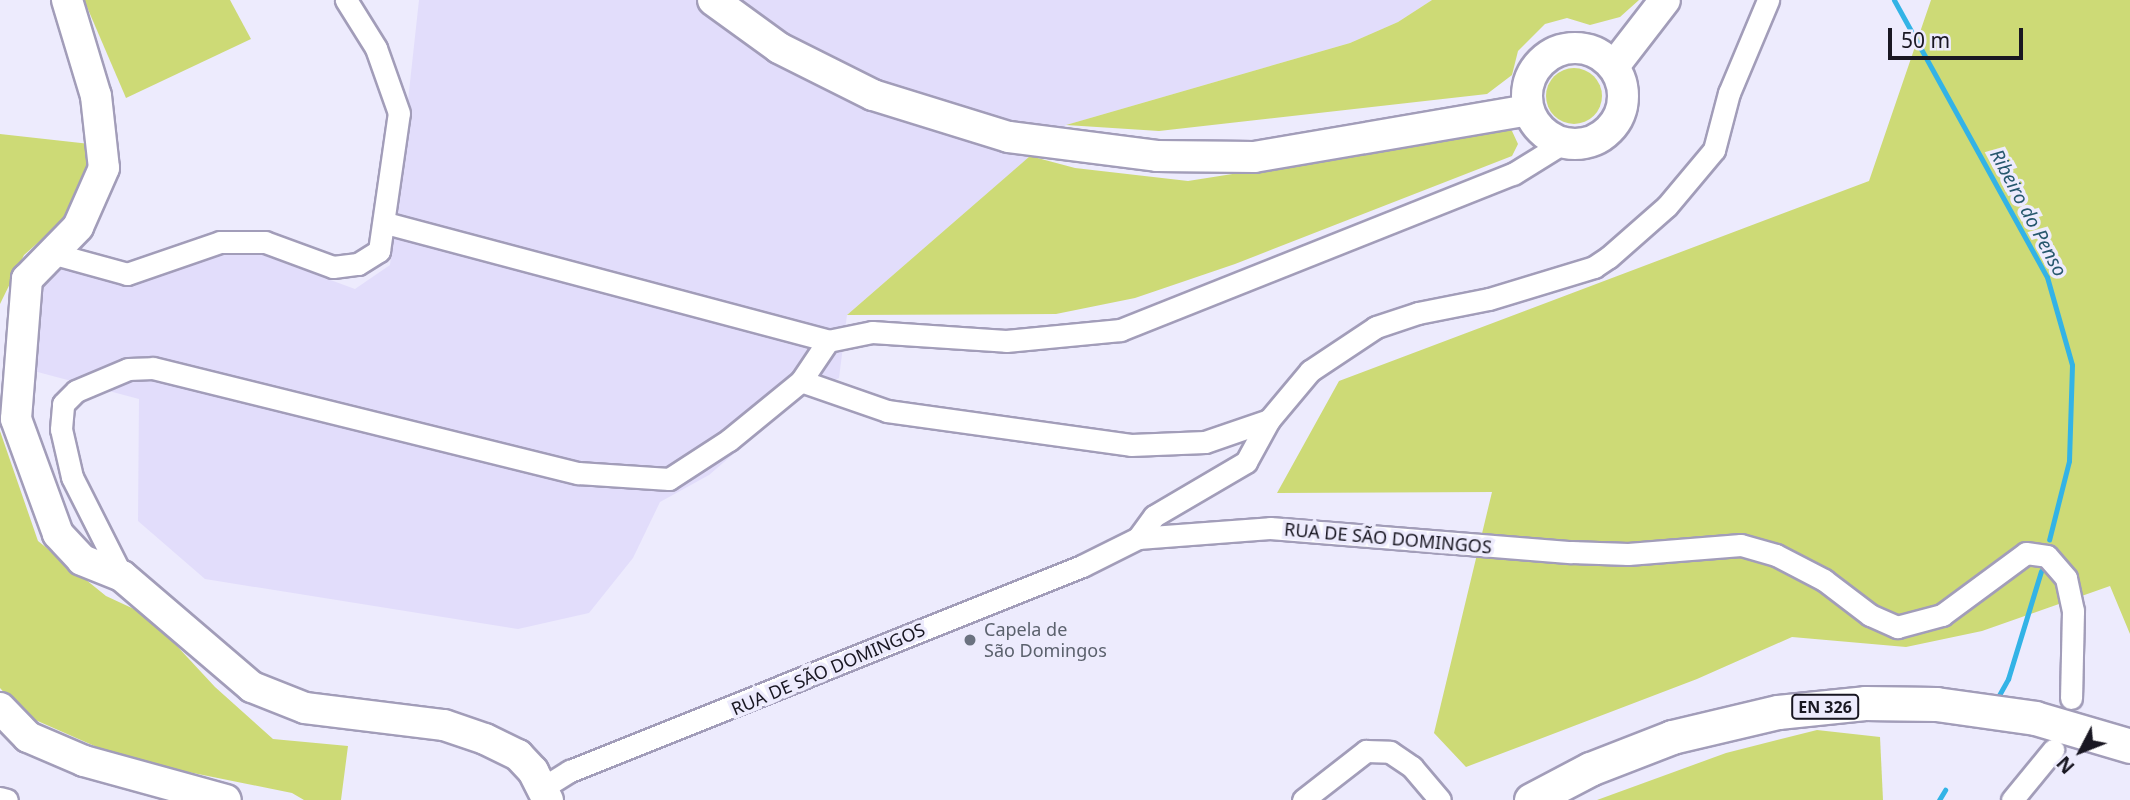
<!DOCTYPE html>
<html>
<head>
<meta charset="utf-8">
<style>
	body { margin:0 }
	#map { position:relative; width:2130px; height:800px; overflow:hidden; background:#edebfd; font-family:"Noto Sans",sans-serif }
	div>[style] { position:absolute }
	.built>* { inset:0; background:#e2ddfb }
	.green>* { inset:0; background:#cdda76 }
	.round { border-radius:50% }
	.stream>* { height:5px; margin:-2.5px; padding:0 2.5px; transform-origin:2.5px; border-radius:2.5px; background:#33b3e6 }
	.roads { filter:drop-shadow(2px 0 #a29db9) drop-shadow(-2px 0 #a29db9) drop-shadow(0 2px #a29db9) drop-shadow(0 -2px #a29db9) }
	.street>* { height:21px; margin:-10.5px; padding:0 10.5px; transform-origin:10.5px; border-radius:10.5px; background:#fff }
	.secondary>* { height:30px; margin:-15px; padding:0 15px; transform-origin:15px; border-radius:15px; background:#fff }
	.secondary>.ring { margin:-15px; padding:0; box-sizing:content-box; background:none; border:30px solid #fff; border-radius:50% }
	.primary>* { height:33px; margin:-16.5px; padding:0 16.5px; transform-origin:16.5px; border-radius:16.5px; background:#fff }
	.dots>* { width:19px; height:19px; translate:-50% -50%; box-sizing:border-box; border:4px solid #edebfd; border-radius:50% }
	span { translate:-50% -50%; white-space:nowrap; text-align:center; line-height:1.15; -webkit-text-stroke:7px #edebfd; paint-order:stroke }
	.shield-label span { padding:2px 5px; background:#edebfd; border:2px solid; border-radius:5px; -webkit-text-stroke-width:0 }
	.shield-label { font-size:16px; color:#191722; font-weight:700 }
	.street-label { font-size:18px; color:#191722 }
	.worship-label { font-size:18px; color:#5b616d }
	.left { translate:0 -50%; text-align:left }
	.water-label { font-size:19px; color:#26576d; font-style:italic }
	.north { position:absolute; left:2046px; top:716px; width:70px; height:70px; -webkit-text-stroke:5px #edebfd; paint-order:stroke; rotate:228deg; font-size:19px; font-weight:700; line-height:28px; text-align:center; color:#191722 }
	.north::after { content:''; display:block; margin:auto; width:24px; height:32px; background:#191722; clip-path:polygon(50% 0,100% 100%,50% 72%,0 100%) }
	.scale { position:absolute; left:1888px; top:28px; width:135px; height:32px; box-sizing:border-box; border:4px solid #191722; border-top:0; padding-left:9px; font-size:21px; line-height:24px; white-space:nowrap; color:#191722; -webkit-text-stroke:5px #edebfd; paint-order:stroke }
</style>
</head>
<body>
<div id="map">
	<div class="built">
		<div style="clip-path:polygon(419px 0,1432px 0,1398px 22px,1350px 43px,1066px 125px,847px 315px,839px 378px,798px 398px,709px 475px,660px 502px,633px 558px,589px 613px,518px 629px,205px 579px,138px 521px,139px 399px,30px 370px,42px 277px,56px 260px,129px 282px,201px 257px,246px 249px,355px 289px,390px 265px)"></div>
	</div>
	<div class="green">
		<div style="clip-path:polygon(84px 0,230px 0,251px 39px,126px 98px)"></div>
		<div style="clip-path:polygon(1432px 0,1639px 0,1620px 17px,1590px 25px,1567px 18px,1545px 24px,1518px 51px,1512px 75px,1487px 94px,1159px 131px,1066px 125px,1350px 43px,1398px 22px)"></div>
		<div style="clip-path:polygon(1931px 0,2130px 0,2130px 634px,2110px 586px,1982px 631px,1906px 647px,1792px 637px,1697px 679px,1466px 767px,1434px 733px,1492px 492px,1277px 493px,1339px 381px,1869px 181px)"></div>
		<div class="round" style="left:1546px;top:68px;width:56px;height:56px"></div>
		<div style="clip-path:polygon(1503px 126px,1512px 131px,1518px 144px,1512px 156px,1235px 264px,1135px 298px,1056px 314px,847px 315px,1030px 156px,1075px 168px,1188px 181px,1416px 145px)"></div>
		<div style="clip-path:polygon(0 134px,90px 144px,84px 202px,24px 255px,0 304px)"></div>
		<div style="clip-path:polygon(0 431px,38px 541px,106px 596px,149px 616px,215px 687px,273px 739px,348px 746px,341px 800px,304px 800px,292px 793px,124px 759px,24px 715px,0 688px)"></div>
		<div style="clip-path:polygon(1817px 730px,1880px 737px,1883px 800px,1597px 800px,1726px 753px)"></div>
	</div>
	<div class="stream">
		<div style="left:1894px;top:0;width:316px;rotate:61.1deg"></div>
		<div style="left:2047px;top:277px;width:91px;rotate:74.1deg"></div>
		<div style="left:2072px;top:365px;width:96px;rotate:91.8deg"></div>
		<div style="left:2069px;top:461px;width:81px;rotate:104.2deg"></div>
		<div style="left:1998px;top:697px;width:21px;rotate:-61deg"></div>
		<div style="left:2008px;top:679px;width:113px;rotate:-73deg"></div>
		<div style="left:1939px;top:800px;width:12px;rotate:-59deg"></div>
	</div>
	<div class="roads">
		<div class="street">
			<div style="left:386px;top:223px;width:457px;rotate:14.9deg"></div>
			<div style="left:51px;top:253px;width:79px;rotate:15.4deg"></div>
			<div style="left:127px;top:274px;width:98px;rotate:-19deg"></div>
			<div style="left:220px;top:242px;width:45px"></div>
			<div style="left:265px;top:242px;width:72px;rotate:20.2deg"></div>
			<div style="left:333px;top:267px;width:25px;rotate:-7deg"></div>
			<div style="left:358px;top:264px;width:25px;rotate:-32deg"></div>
			<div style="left:379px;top:251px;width:139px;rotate:-81.8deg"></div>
			<div style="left:399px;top:113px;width:69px;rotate:-109.5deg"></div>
			<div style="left:376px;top:48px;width:57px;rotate:-122deg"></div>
			<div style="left:801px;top:381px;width:91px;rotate:19.2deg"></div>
			<div style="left:887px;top:411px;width:246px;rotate:7.9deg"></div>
			<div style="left:1131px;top:445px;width:74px;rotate:-2.3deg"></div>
			<div style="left:1205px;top:442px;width:68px;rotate:-19deg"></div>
			<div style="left:1138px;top:538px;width:27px;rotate:-54deg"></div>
			<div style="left:1154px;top:516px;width:107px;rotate:-30.4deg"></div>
			<div style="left:1246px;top:462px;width:48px;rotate:-61.3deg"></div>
			<div style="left:1269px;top:420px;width:64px;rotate:-50.1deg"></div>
			<div style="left:1310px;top:371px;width:79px;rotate:-33.7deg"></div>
			<div style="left:1376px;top:327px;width:44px;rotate:-18.4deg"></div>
			<div style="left:1418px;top:313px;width:72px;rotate:-11.2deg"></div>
			<div style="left:1489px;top:299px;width:110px;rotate:-16.9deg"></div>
			<div style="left:1594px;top:267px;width:18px;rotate:-34deg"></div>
			<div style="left:1609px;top:257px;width:77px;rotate:-41.3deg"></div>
			<div style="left:1667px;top:206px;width:73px;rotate:-50deg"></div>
			<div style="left:1714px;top:150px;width:59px;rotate:-75.3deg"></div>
			<div style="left:1729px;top:93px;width:101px;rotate:-67.2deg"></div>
			<div style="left:122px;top:576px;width:111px;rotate:-116.8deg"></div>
			<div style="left:72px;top:477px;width:49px;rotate:-102.9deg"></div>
			<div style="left:61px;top:429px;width:25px;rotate:-85deg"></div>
			<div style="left:63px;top:404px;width:18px;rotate:-45deg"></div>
			<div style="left:76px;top:391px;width:56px;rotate:-22.9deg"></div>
			<div style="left:128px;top:369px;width:25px;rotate:-2deg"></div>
			<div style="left:153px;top:368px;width:438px;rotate:13.9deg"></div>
			<div style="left:578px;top:473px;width:91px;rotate:3.8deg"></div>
			<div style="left:669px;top:479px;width:72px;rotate:-33deg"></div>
			<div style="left:729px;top:440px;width:93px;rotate:-39.3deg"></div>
			<div style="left:801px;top:381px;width:48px;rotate:-56deg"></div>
			<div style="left:828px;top:341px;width:45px;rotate:-11.6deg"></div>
			<div style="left:872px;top:332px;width:134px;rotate:3.8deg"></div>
			<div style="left:1006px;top:341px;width:115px;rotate:-5.5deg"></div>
			<div style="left:1120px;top:330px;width:423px;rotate:-21.7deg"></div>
			<div style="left:1513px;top:174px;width:59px;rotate:-31.8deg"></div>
			<div style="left:544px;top:787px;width:31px;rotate:-32deg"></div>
			<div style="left:570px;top:771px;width:552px;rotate:-21.82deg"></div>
			<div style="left:1082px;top:566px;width:63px;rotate:-26.6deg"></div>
			<div style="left:1138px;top:538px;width:132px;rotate:-4.3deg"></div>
			<div style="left:1270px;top:528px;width:302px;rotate:4.6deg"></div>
			<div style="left:1571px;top:552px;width:57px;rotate:2deg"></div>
			<div style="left:1628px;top:554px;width:113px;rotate:-4.6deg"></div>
			<div style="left:1741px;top:545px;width:36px;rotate:16deg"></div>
			<div style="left:1776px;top:555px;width:54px;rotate:27.5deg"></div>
			<div style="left:1824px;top:580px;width:58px;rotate:37.3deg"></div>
			<div style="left:1870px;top:615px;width:30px;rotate:24deg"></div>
			<div style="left:1897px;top:627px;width:47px;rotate:-14.9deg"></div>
			<div style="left:1942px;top:615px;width:104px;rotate:-36.4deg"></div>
			<div style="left:2026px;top:553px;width:21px;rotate:8deg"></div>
			<div style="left:2047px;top:556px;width:29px;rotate:49deg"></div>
			<div style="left:2066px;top:578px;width:34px;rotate:78deg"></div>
			<div style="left:2073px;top:611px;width:87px;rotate:91.3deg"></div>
			<div style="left:0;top:798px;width:7px;rotate:16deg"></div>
			<div style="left:1303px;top:800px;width:80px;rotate:-37.9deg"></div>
			<div style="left:1366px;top:751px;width:24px;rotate:2deg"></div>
			<div style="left:1390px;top:752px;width:27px;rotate:34deg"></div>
			<div style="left:1412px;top:767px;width:43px;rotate:49.7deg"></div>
			<div style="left:2012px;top:800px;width:65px;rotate:-50.6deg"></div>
		</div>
		<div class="secondary">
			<div style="left:67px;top:0;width:100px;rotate:73.2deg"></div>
			<div style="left:96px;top:96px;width:72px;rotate:83.7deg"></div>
			<div style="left:104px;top:168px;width:64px;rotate:113.8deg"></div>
			<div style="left:78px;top:227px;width:73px;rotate:134.4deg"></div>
			<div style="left:27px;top:279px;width:140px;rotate:94.5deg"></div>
			<div style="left:16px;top:419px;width:122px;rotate:69.9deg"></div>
			<div style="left:58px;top:534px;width:35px;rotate:47deg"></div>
			<div style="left:82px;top:560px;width:43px;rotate:21.8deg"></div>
			<div style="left:122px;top:576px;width:171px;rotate:40.5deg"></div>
			<div style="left:252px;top:687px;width:57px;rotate:21.6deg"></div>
			<div style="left:305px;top:708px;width:140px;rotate:7deg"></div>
			<div style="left:444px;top:725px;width:43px;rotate:18.9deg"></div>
			<div style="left:485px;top:739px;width:37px;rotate:26deg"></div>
			<div style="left:518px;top:755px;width:22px;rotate:47deg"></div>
			<div style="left:533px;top:771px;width:33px;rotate:63deg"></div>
			<div style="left:713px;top:0;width:82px;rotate:36deg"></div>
			<div style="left:779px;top:48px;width:105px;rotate:26.6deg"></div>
			<div style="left:873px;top:95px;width:142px;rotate:17.2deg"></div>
			<div style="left:1009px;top:137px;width:149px;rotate:7.3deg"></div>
			<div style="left:1157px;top:156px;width:97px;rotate:0.6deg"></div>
			<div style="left:1254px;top:157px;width:278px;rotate:-9.7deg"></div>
			<div class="ring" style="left:1527px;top:48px;width:66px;height:66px"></div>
			<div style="left:1614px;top:66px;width:83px;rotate:-52.3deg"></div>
			<div style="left:0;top:708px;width:40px;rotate:46deg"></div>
			<div style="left:28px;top:737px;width:61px;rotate:23.2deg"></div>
			<div style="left:84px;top:761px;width:147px;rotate:15.4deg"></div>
		</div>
		<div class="primary">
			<div style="left:1531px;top:800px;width:67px;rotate:-27.7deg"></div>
			<div style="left:1590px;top:769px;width:88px;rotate:-21.3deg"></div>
			<div style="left:1672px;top:737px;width:109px;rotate:-13.3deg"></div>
			<div style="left:1778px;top:712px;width:87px;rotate:-5.9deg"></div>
			<div style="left:1865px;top:703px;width:71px;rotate:0.8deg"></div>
			<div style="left:1936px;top:704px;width:100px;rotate:8deg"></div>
			<div style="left:2035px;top:718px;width:99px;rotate:16.4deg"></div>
		</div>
	</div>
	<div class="dots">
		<div style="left:970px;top:640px;background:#6b7280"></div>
	</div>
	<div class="shield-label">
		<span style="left:1825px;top:707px">EN 326</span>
	</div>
	<div class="street-label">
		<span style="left:1388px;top:538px;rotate:5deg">RUA DE SÃO DOMINGOS</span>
		<span style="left:828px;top:669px;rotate:-23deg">RUA DE SÃO DOMINGOS</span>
	</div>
	<div class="worship-label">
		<span class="left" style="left:984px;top:640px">Capela de<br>São Domingos</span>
	</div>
	<div class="water-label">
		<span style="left:2028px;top:213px;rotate:62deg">Ribeiro do Penso</span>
	</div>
	<div class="north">N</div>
	<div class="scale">50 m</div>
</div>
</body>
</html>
